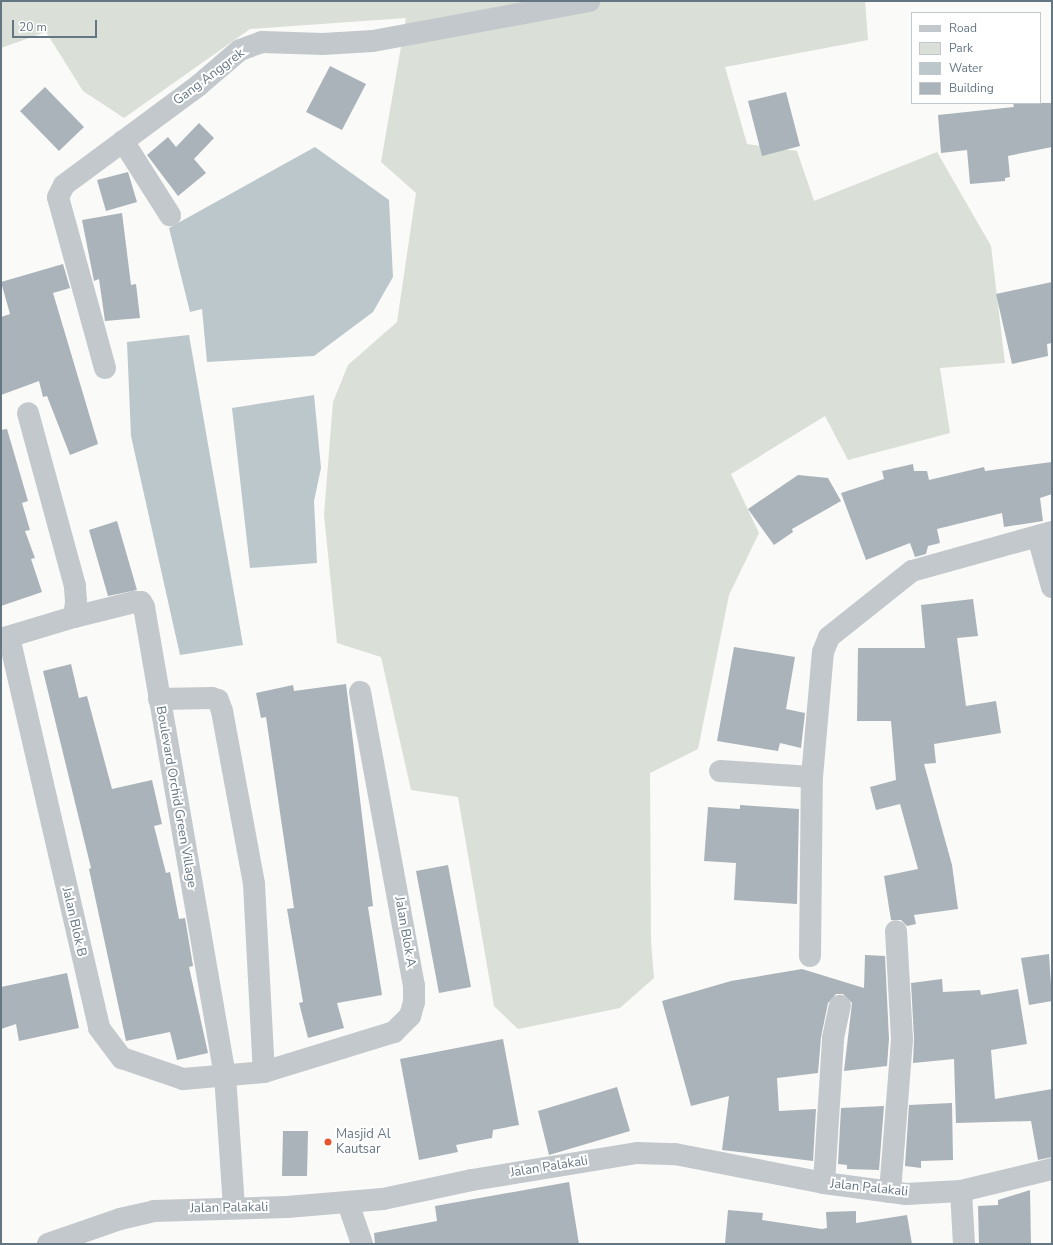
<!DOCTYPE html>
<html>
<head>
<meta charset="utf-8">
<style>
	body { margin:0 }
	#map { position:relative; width:1053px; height:1245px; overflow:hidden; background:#fafaf8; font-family:"Nunito Sans",sans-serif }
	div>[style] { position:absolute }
	.green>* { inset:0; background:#dadfd7 }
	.water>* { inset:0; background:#bbc7cb }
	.building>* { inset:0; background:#aab3b9 }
	.minor>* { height:22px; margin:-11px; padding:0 11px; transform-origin:11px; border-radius:11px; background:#c3c8cc }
	.dots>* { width:11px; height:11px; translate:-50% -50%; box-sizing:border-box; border:2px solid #fff; border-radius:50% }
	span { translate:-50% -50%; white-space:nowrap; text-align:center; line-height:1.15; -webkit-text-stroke:4px #fff; paint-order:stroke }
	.street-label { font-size:13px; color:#657683 }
	.poi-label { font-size:13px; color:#657683 }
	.left { translate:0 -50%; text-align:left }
	.frame { position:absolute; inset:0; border:2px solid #657683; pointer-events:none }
	.legend { position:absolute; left:911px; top:12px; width:130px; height:92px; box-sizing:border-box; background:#fff; border:1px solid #c1c8cd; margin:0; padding:5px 7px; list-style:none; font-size:12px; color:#657683 }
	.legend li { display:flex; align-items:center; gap:8px; height:20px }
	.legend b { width:20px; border:1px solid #c1c8cd }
	.scale { position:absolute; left:12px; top:20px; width:85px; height:18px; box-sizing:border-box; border:2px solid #657683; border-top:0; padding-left:5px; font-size:12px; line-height:14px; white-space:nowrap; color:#657683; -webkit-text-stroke:3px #fff; paint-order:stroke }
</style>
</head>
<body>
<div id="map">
	<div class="green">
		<div style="clip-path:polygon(1px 1px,865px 1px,868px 40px,725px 67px,747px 144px,797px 151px,814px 201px,937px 152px,991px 246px,1005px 363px,940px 368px,950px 433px,848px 460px,825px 416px,731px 474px,759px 533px,729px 595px,698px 749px,650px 773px,651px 941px,654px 978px,620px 1008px,518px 1029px,494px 1006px,458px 797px,411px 790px,381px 657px,337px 643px,324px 515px,333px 402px,348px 365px,397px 322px,416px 193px,381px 162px,406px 18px,250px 29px,124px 118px,83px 91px,46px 32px,1px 48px)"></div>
	</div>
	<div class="water">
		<div style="clip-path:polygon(315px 147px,389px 200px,393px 277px,373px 312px,314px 356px,207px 362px,202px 309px,190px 312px,169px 228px)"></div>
		<div style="clip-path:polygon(189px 335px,243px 645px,180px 655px,131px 436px,127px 342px)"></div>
		<div style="clip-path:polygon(314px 395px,321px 468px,314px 501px,317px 563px,250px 568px,232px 408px)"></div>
	</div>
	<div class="building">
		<div style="clip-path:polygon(330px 66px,366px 84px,342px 130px,306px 112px)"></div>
		<div style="clip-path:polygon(45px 87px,84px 127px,59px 151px,20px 111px)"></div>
		<div style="clip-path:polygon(786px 92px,800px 146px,762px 156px,748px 101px)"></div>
		<div style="clip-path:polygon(1013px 103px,1052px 103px,1052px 147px,1008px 156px,1010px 177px,1005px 178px,1005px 181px,970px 184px,967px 150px,941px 153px,938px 115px,1014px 107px)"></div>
		<div style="clip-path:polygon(199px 123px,214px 138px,194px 159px,206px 173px,178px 196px,147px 155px,168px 137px,176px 147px)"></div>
		<div style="clip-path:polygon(128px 172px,137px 202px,106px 211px,97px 180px)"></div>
		<div style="clip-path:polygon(122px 213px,131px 285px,136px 284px,140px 318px,105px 321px,99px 279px,94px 281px,82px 220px)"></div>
		<div style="clip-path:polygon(63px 264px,70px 288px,53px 293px,98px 444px,70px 455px,47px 396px,43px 397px,39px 381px,1px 395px,1px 317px,10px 314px,1px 282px)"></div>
		<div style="clip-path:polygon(1052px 282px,1052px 343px,1047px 344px,1048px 356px,1012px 364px,996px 294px)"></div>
		<div style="clip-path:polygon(7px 429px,28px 501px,22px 503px,30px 530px,25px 531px,35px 558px,31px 559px,42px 592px,1px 606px,1px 430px)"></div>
		<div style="clip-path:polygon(1052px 462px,1052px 494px,1040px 498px,1043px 521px,1004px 527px,1002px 513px,937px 529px,940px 543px,928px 546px,926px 554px,915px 557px,910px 543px,866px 560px,841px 493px,884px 479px,882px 471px,913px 464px,914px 471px,927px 471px,929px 480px,984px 467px,985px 471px)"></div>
		<div style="clip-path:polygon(798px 475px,828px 478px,841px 501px,792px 529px,793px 532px,774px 545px,748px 509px)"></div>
		<div style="clip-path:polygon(117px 521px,137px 590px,108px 596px,89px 530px)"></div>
		<div style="clip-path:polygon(973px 599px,978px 636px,957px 638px,966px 706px,996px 701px,1001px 733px,934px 744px,936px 763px,924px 764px,952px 865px,958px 909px,914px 915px,916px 924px,907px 926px,901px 920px,891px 920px,884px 876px,918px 869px,900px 804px,876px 810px,870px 787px,896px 780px,891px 721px,857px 721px,858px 648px,925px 648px,921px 605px)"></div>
		<div style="clip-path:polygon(734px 647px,795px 657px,786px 709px,805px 713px,801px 748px,780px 743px,778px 751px,717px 741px)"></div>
		<div style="clip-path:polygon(71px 664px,79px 698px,87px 696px,112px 789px,152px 780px,162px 824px,154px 826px,166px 873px,170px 872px,179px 919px,185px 918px,193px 966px,189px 967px,208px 1053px,177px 1060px,170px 1032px,126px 1041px,89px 869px,91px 868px,43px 671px)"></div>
		<div style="clip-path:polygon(346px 684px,373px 906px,368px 907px,382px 995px,337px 1003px,344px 1028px,308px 1038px,299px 1003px,303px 1002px,287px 909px,294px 908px,266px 717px,261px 718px,256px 693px,293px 685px,294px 691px)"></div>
		<div style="clip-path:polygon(740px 805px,799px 809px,797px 904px,734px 900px,736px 863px,704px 861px,708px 807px,740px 809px)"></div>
		<div style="clip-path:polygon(448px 865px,471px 987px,439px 993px,416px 871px)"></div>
		<div style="clip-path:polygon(1049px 954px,1052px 1001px,1029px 1005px,1021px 958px)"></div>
		<div style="clip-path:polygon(865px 955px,885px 956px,889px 1039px,887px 1066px,844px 1071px,852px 1003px,843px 994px,836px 994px,828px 1003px,821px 1037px,818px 1073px,777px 1078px,779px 1111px,816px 1109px,813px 1161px,722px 1150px,729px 1096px,691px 1106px,662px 1001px,731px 981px,802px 969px,864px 988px)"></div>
		<div style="clip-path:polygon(67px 973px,79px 1028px,19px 1041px,16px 1024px,1px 1029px,1px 987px)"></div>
		<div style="clip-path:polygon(942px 979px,943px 992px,980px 990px,981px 995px,1018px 989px,1027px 1044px,991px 1050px,995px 1099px,1052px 1089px,1052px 1157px,1038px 1160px,1031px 1121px,956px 1123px,954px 1059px,913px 1063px,914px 1038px,911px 983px)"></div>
		<div style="clip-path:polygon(503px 1039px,519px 1125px,493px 1130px,492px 1138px,456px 1145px,458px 1152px,419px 1160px,400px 1059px)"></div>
		<div style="clip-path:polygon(617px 1087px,630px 1131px,549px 1155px,538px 1111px)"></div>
		<div style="clip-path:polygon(952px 1103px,953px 1160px,921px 1161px,921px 1168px,905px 1166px,909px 1105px)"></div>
		<div style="clip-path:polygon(884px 1106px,879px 1170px,847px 1169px,847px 1165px,838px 1164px,841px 1108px)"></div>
		<div style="clip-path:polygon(283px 1131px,308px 1131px,307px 1176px,282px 1176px)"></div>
		<div style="clip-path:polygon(569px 1182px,579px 1244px,375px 1244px,374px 1233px,437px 1221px,435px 1206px)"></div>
		<div style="clip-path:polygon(1030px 1190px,1031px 1244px,979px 1244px,978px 1206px,998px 1205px,998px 1200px)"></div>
		<div style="clip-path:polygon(728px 1210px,763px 1213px,762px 1220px,822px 1229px,827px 1228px,826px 1212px,856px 1211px,856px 1223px,907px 1215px,912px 1244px,725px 1244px)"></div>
	</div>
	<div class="minor">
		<div style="left:123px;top:141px;width:88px;rotate:57.6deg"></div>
		<div style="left:105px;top:368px;width:177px;rotate:-105.4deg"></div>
		<div style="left:58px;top:197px;width:13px;rotate:-63deg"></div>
		<div style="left:64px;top:185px;width:168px;rotate:-36.5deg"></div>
		<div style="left:199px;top:85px;width:54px;rotate:-40.5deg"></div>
		<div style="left:240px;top:50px;width:23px;rotate:-20deg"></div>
		<div style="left:262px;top:42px;width:61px;rotate:1.9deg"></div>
		<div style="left:323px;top:44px;width:50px;rotate:-3.4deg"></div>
		<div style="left:373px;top:41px;width:220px;rotate:-10.5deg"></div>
		<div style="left:1038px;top:537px;width:52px;rotate:74.4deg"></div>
		<div style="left:74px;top:617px;width:62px;rotate:-14deg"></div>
		<div style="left:134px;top:602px;width:7px"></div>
		<div style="left:141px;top:602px;width:6px;rotate:59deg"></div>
		<div style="left:144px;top:607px;width:475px;rotate:80.2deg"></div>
		<div style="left:225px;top:1075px;width:132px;rotate:86.1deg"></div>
		<div style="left:9px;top:637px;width:401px;rotate:77deg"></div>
		<div style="left:99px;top:1028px;width:38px;rotate:53deg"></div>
		<div style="left:122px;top:1058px;width:65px;rotate:19deg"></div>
		<div style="left:183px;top:1079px;width:81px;rotate:-4.9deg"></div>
		<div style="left:264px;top:1072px;width:136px;rotate:-17.1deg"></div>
		<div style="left:394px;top:1032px;width:23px;rotate:-45deg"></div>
		<div style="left:410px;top:1016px;width:15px;rotate:-74deg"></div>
		<div style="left:414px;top:1002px;width:16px;rotate:-90deg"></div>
		<div style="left:414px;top:986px;width:299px;rotate:-100.4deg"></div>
		<div style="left:1px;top:639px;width:76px;rotate:-16.8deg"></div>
		<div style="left:74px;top:617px;width:15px;rotate:-82deg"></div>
		<div style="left:76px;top:602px;width:16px;rotate:-94deg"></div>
		<div style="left:75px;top:586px;width:179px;rotate:-105.2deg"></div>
		<div style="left:159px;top:699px;width:53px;rotate:-1.1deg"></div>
		<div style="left:212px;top:698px;width:6px;rotate:18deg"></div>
		<div style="left:218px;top:700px;width:12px;rotate:70deg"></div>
		<div style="left:222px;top:711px;width:176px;rotate:79.5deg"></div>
		<div style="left:254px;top:884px;width:188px;rotate:87deg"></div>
		<div style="left:720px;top:771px;width:92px;rotate:3.7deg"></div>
		<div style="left:812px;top:777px;width:125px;rotate:-85deg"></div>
		<div style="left:823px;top:652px;width:16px;rotate:-68deg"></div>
		<div style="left:829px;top:637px;width:106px;rotate:-38.5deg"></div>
		<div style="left:912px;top:571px;width:145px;rotate:-15.6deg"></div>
		<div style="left:810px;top:956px;width:179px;rotate:-89.4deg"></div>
		<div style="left:824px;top:1183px;width:145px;rotate:-86.4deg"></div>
		<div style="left:833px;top:1038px;width:33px;rotate:-78deg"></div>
		<div style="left:961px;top:1191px;width:53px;rotate:86.8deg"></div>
		<div style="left:890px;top:1192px;width:153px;rotate:-85.5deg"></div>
		<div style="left:902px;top:1039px;width:108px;rotate:-93.2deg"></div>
		<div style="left:348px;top:1203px;width:43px;rotate:71.1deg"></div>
		<div style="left:48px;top:1244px;width:76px;rotate:-19.1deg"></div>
		<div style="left:120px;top:1219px;width:35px;rotate:-13deg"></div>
		<div style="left:154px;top:1211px;width:133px;rotate:-1.7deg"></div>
		<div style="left:287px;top:1207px;width:96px;rotate:-4.8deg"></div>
		<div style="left:383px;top:1199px;width:91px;rotate:-12.1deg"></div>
		<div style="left:472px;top:1180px;width:167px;rotate:-9.3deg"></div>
		<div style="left:637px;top:1153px;width:38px;rotate:2deg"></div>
		<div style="left:675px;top:1154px;width:152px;rotate:11deg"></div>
		<div style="left:824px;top:1183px;width:83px;rotate:7.6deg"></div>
		<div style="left:906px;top:1194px;width:55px;rotate:-3.1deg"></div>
		<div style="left:961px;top:1191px;width:94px;rotate:-13.6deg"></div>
	</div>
	<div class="dots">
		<div style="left:328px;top:1142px;background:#e4572e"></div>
	</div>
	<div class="street-label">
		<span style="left:209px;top:77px;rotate:-37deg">Gang Anggrek</span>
		<span style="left:176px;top:797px;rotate:80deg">Boulevard Orchid Green Village</span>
		<span style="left:74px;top:922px;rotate:77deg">Jalan Blok B</span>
		<span style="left:405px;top:932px;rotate:80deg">Jalan Blok A</span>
		<span style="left:549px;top:1167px;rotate:-9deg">Jalan Palakali</span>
		<span style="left:869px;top:1188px;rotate:6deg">Jalan Palakali</span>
		<span style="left:229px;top:1208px;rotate:-1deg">Jalan Palakali</span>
	</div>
	<div class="poi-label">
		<span class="left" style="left:336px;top:1142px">Masjid Al<br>Kautsar</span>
	</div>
	<div class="frame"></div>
	<ul class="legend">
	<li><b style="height:5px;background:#c3c8cc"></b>Road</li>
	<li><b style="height:11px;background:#dadfd7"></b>Park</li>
	<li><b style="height:11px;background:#bbc7cb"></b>Water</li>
	<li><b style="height:11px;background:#aab3b9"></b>Building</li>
	</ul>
	<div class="scale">20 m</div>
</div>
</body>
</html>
